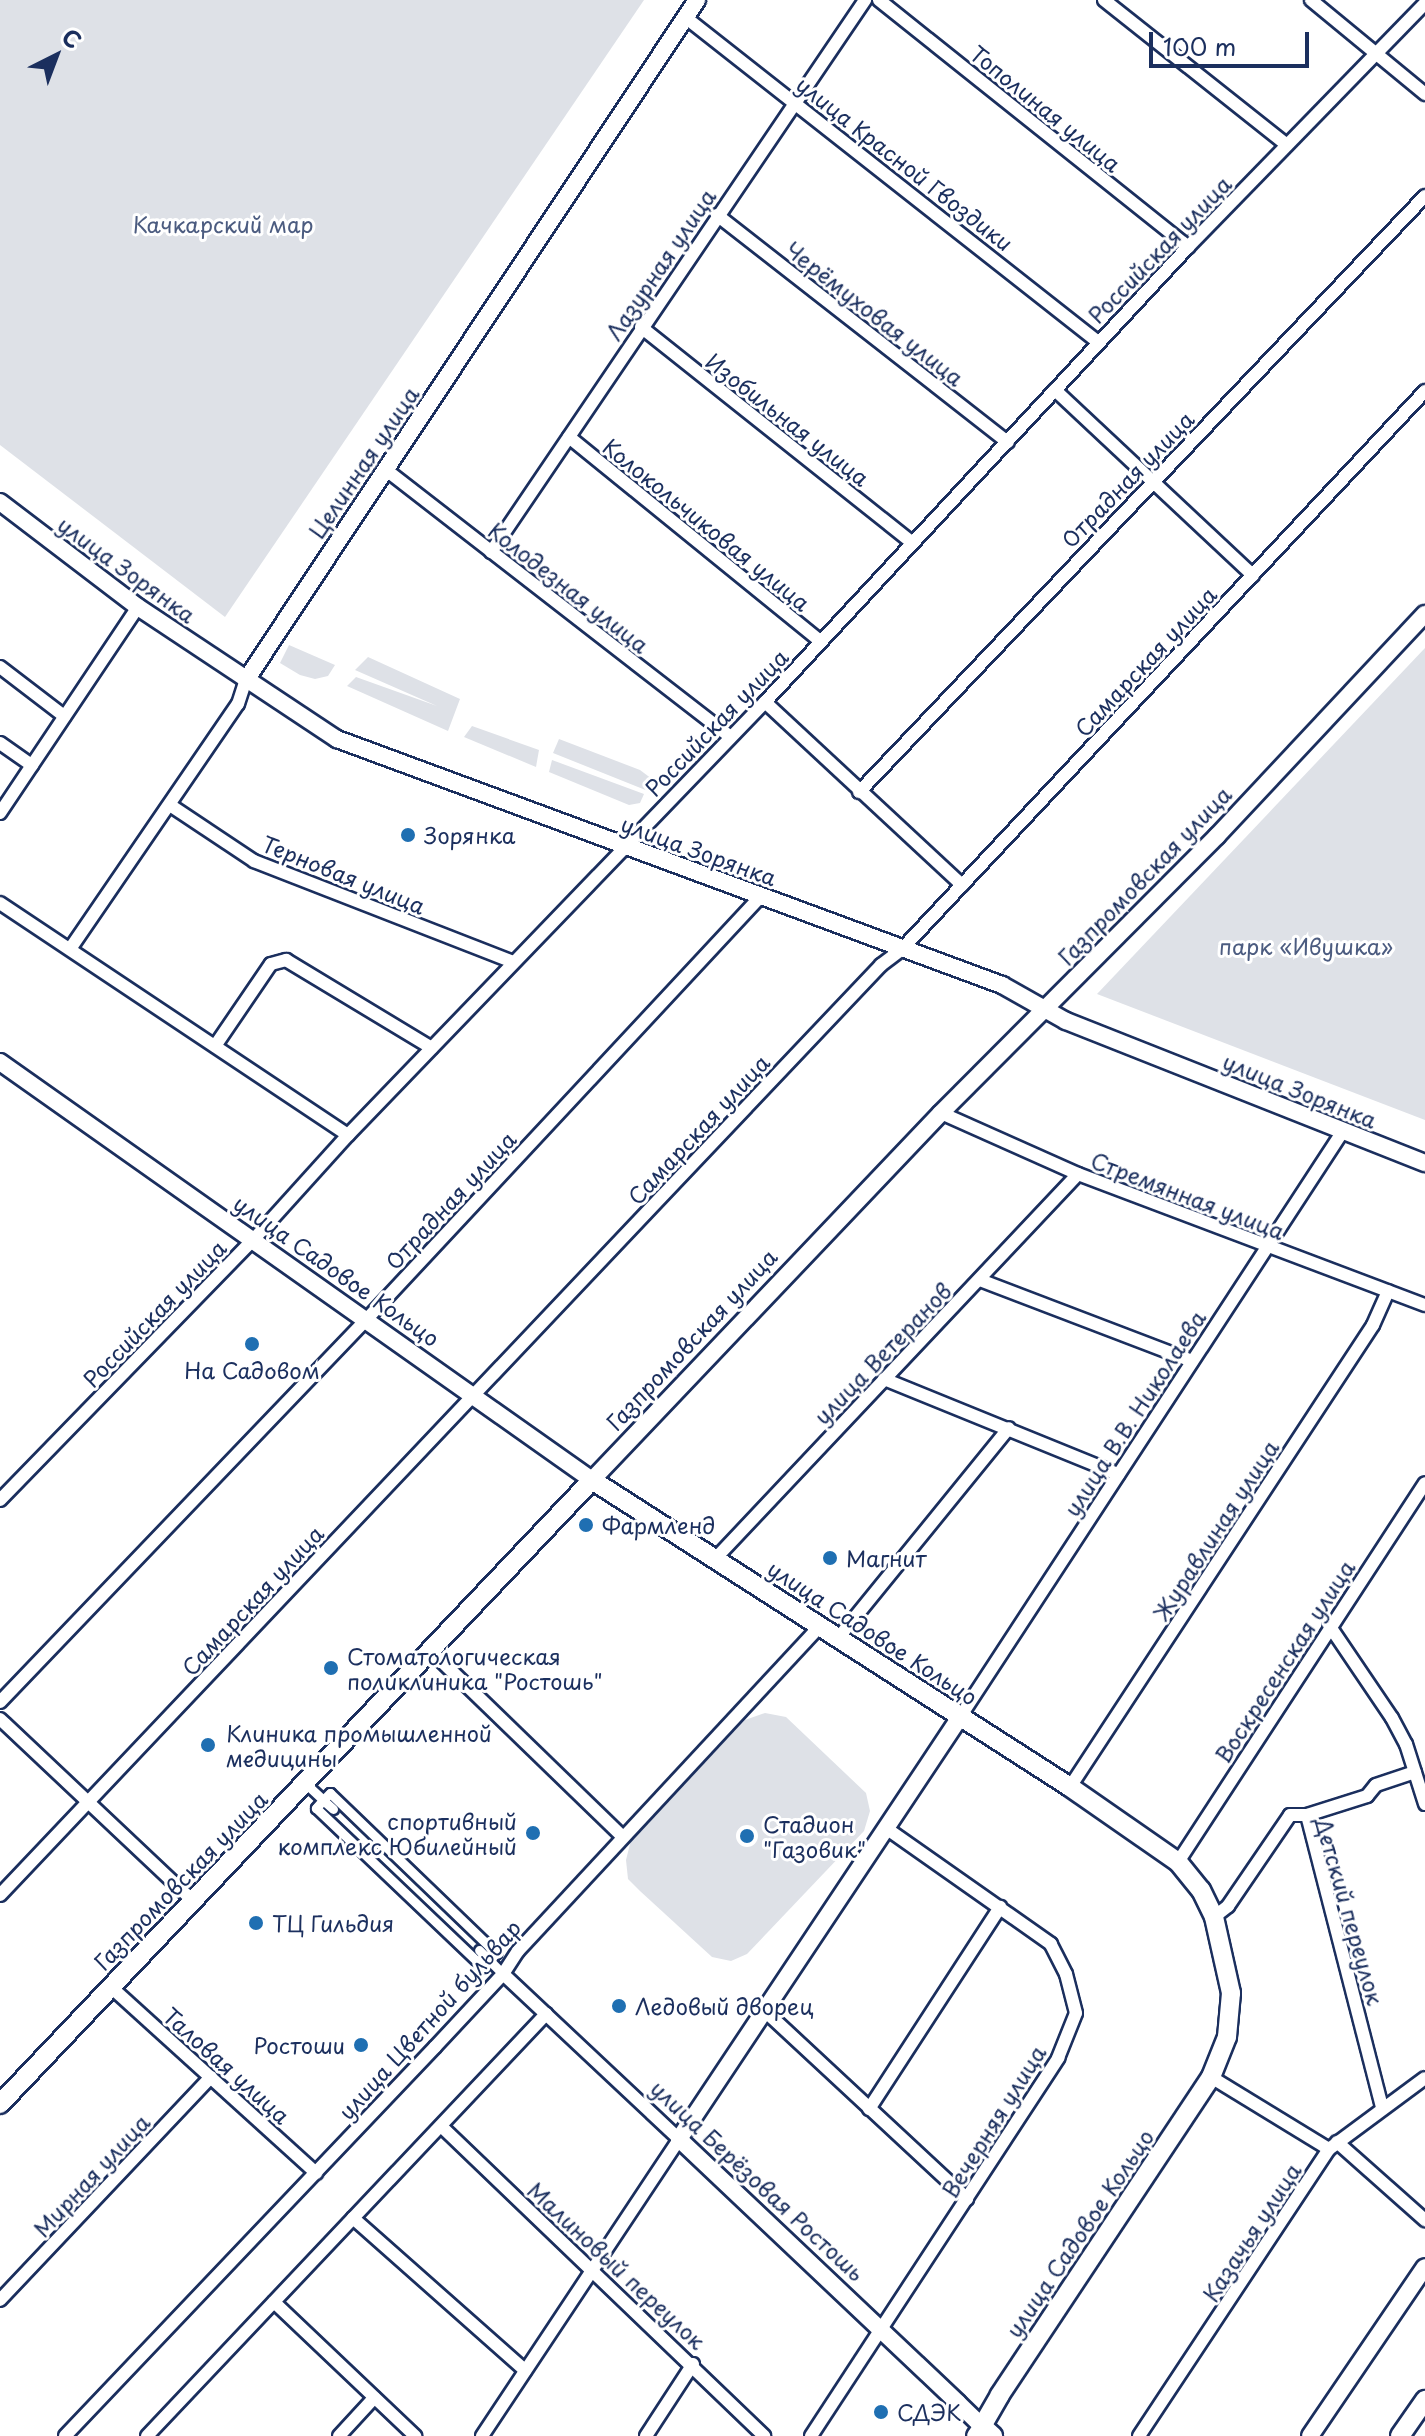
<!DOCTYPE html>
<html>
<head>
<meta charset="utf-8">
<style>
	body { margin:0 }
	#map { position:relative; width:1425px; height:2436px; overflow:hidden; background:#fff; font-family:"Playpen Sans",sans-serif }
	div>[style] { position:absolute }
	.green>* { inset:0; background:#dee1e7 }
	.roads { filter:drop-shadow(2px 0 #1b2f5e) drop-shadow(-2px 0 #1b2f5e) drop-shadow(0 2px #1b2f5e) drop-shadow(0 -2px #1b2f5e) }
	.pedestrian>* { height:9px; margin:-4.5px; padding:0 4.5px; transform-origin:4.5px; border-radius:4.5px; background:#fff }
	.minor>* { height:12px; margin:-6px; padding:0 6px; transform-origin:6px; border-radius:6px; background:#fff }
	.tertiary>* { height:16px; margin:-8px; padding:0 8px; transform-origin:8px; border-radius:8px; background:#fff }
	.secondary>* { height:18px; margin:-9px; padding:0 9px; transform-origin:9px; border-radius:9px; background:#fff }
	.dots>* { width:22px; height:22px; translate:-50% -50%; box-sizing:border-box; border:4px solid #fff; border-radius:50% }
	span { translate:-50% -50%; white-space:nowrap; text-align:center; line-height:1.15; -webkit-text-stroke:6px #fff; paint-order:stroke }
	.street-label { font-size:22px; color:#1b2f5e }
	.park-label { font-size:22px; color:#4c5c80 }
	.poi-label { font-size:22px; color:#1b2f5e }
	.left { translate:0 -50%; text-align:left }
	.right { translate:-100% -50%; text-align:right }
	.north { position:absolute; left:16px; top:16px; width:80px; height:80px; -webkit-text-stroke:6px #fff; paint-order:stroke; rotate:42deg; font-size:22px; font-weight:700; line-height:32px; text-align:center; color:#1b2f5e }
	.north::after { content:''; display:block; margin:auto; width:28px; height:36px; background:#1b2f5e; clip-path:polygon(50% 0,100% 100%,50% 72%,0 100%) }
	.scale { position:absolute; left:1149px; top:32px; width:160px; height:36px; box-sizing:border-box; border:4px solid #1b2f5e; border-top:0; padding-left:10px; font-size:24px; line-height:28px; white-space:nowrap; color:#1b2f5e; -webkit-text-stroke:6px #fff; paint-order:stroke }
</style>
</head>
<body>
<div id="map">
	<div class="green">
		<div style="clip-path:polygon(0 0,644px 0,225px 617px,0 445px)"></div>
		<div style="clip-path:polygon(289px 645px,335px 665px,328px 676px,315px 679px,300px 675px,280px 663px)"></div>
		<div style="clip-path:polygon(1425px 648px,1425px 1120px,1097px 994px)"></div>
		<div style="clip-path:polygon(368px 657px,460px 699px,448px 731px,347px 686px,356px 677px,437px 706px,355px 670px)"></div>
		<div style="clip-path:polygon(472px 726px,539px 750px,536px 767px,464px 737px)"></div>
		<div style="clip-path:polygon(559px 739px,640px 770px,656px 782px,648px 791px,553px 753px)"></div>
		<div style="clip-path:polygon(552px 760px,644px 794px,640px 803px,629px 805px,549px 772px)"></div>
		<div style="clip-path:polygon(765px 1713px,786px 1717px,866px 1793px,870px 1811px,864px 1831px,747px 1954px,731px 1961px,712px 1957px,640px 1891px,628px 1879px,626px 1860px,631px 1840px,745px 1720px)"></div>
	</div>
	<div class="roads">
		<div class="pedestrian">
			<div style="left:305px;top:1783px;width:25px;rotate:43deg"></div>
			<div style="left:323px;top:1800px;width:10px;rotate:-45deg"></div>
			<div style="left:330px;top:1793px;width:231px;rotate:43.9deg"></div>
			<div style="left:496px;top:1953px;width:10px;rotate:135deg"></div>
			<div style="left:489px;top:1960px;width:20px;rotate:45deg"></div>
			<div style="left:333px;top:1809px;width:13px;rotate:-138deg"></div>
			<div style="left:323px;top:1800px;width:11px;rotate:131deg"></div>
			<div style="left:316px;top:1808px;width:231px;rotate:43.6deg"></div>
			<div style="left:483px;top:1967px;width:9px;rotate:-49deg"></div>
			<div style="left:489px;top:1960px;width:14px;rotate:-135deg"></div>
		</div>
		<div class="minor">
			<div style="left:879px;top:0;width:396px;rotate:38.6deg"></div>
			<div style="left:1104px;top:0;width:233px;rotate:38.4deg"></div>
			<div style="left:1311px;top:0;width:148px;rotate:39.5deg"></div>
			<div style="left:685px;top:17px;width:526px;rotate:38.2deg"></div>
			<div style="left:717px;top:215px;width:369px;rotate:38deg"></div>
			<div style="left:641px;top:327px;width:345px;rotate:38.5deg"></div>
			<div style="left:1055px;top:390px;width:271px;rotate:43.1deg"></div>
			<div style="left:569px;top:437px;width:323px;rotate:39.1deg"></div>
			<div style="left:385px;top:469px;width:437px;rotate:37.8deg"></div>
			<div style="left:491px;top:552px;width:667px;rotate:-55.88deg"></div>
			<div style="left:0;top:667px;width:81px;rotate:37.4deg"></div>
			<div style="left:765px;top:702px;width:269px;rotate:42.9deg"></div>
			<div style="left:0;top:743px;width:39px;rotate:35deg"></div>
			<div style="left:859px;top:792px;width:822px;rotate:-46.48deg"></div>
			<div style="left:170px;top:805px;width:101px;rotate:33.7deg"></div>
			<div style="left:254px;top:861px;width:278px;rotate:21.3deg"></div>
			<div style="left:0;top:813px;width:248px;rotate:-56.2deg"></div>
			<div style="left:0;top:903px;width:418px;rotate:33.7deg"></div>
			<div style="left:70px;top:949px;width:297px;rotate:-55.6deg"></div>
			<div style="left:238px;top:704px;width:25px;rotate:-72deg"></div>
			<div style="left:215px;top:1046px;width:99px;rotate:-55.7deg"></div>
			<div style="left:271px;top:964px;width:16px;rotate:-15deg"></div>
			<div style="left:286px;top:960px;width:170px;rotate:31.1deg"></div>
			<div style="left:941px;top:1113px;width:150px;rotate:24deg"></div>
			<div style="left:1078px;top:1174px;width:371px;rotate:20.7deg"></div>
			<div style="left:980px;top:1280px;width:227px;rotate:20.9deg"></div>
			<div style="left:884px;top:1379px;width:253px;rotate:22.1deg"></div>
			<div style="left:0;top:1500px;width:363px;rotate:-45.8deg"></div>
			<div style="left:253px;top:1240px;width:142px;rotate:-47.9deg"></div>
			<div style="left:348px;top:1135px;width:601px;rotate:-46.08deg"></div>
			<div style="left:765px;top:702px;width:621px;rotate:-47.09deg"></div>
			<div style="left:1188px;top:247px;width:340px;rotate:-45.8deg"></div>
			<div style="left:715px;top:1559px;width:529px;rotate:-46.68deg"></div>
			<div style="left:1329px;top:1625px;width:112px;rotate:55.9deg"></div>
			<div style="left:1392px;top:1718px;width:30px;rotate:62deg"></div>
			<div style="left:1406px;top:1744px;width:63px;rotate:72.4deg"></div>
			<div style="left:839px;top:1637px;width:269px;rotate:-50.9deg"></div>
			<div style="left:431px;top:1651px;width:267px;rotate:44.1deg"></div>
			<div style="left:0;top:1702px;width:528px;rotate:-46.23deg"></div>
			<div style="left:365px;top:1321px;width:581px;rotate:-47.02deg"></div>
			<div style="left:960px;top:1717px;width:700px;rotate:-56.83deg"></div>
			<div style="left:0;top:1719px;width:265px;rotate:43.3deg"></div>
			<div style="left:1070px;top:1787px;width:552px;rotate:-56.74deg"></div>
			<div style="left:1373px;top:1325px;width:37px;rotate:-66deg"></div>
			<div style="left:1307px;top:1815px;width:63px;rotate:-17.6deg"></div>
			<div style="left:1367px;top:1796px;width:14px;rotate:-51deg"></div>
			<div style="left:1376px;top:1785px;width:41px;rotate:-18.4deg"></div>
			<div style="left:1178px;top:1862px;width:452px;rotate:-56.9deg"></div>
			<div style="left:0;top:1895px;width:1281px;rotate:-46.55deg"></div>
			<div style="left:881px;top:965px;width:26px;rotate:-37deg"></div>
			<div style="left:902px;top:949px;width:765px;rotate:-46.85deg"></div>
			<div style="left:1214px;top:1917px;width:18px;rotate:-38deg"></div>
			<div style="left:1228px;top:1906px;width:110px;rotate:-55.7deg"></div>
			<div style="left:1290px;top:1815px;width:17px"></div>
			<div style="left:1307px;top:1815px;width:302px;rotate:75.6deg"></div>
			<div style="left:111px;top:1987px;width:277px;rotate:42.2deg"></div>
			<div style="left:765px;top:2011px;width:276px;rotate:42.9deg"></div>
			<div style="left:1211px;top:2077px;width:138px;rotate:31.4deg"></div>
			<div style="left:869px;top:2109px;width:241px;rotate:-57deg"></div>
			<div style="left:441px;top:2126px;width:448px;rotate:43.8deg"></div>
			<div style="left:1337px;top:2142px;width:118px;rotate:41.6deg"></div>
			<div style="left:353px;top:2218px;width:230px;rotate:41.5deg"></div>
			<div style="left:0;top:2300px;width:307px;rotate:-46.6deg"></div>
			<div style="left:274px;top:2302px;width:195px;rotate:43.5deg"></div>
			<div style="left:65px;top:2436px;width:537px;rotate:-46.43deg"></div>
			<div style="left:435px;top:2047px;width:100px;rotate:-47deg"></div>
			<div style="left:503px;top:1974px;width:27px;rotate:-57deg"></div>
			<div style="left:518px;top:1951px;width:444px;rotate:-47.1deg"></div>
			<div style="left:147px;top:2436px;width:581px;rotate:-46.6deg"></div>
			<div style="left:339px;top:2436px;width:52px;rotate:-47.4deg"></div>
			<div style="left:482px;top:2436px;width:356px;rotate:-56.4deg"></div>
			<div style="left:679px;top:2139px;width:241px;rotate:-136.8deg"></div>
			<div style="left:646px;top:2436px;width:86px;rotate:-56.9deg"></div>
			<div style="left:811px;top:2436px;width:452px;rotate:-56.8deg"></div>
			<div style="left:1058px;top:2058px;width:48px;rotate:-68.2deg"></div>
			<div style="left:1076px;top:2013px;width:40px;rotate:-104.4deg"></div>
			<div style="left:1066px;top:1974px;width:34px;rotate:-117deg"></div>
			<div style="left:1051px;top:1944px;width:202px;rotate:-144.9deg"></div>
			<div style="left:1139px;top:2436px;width:344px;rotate:-56.5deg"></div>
			<div style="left:1329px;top:2149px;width:119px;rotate:-36.5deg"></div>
		</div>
		<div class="tertiary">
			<div style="left:0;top:502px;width:173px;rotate:37.3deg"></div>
			<div style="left:138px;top:607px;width:239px;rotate:33.6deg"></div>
			<div style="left:337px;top:739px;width:709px;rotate:20.3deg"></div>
			<div style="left:1002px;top:985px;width:73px;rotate:29.4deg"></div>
			<div style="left:1066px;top:1021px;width:386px;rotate:21.6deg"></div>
			<div style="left:246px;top:680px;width:816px;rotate:-56.45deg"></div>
			<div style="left:0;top:1062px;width:725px;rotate:35.23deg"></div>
			<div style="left:592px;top:1480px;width:506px;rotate:-46.44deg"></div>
			<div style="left:941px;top:1113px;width:391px;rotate:-45.1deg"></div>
			<div style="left:1217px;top:836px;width:304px;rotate:-46.9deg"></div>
			<div style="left:960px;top:1717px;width:507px;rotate:123.66deg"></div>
			<div style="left:679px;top:2139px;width:384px;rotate:43.4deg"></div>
			<div style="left:958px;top:2403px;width:33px;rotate:44deg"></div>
			<div style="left:982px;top:2426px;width:12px;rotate:125deg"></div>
			<div style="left:1310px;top:2436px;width:204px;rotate:-55.8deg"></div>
		</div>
		<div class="secondary">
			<div style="left:0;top:2104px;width:860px;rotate:-46.51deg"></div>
			<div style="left:592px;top:1480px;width:568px;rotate:32.71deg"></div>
			<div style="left:1070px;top:1787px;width:131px;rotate:34.8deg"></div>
			<div style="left:1178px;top:1862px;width:36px;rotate:51deg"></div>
			<div style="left:1201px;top:1890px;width:30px;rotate:64deg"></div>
			<div style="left:1214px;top:1917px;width:78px;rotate:77.4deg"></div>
			<div style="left:1231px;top:1993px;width:44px;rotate:95.2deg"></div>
			<div style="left:1227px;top:2037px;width:43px;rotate:111.8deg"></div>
			<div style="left:1211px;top:2077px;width:382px;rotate:123.6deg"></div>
			<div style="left:1000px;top:2395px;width:36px;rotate:120deg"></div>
			<div style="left:982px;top:2426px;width:15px;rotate:42deg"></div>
			<div style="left:1400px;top:2436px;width:44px;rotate:-55.2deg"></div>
		</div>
	</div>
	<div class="dots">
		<div style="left:408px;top:835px;background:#1f6fb2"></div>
		<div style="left:252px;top:1344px;background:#1f6fb2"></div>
		<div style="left:586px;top:1525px;background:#1f6fb2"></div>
		<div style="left:830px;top:1558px;background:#1f6fb2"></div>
		<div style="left:331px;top:1668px;background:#1f6fb2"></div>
		<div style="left:208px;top:1745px;background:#1f6fb2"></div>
		<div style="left:533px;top:1833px;background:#1f6fb2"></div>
		<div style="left:747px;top:1836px;background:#1f6fb2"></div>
		<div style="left:256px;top:1923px;background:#1f6fb2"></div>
		<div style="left:619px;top:2006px;background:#1f6fb2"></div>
		<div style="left:361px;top:2045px;background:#1f6fb2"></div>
		<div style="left:881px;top:2412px;background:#1f6fb2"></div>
	</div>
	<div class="street-label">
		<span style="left:1046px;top:108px;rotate:39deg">Тополиная улица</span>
		<span style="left:905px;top:163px;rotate:38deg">улица Красной Гвоздики</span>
		<span style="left:1159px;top:249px;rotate:-46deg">Российская улица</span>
		<span style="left:660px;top:264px;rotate:-56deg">Лазурная улица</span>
		<span style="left:875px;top:313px;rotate:38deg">Черёмуховая улица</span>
		<span style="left:788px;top:419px;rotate:38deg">Изобильная улица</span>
		<span style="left:363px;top:462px;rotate:-56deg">Целинная улица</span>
		<span style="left:1127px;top:479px;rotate:-46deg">Отрадная улица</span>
		<span style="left:707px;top:524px;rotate:39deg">Колокольчиковая улица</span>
		<span style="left:127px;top:569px;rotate:36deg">улица Зорянка</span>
		<span style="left:569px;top:587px;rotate:38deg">Колодезная улица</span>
		<span style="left:1145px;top:661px;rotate:-47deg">Самарская улица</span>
		<span style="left:716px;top:722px;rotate:-46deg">Российская улица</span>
		<span style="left:699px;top:850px;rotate:20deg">улица Зорянка</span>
		<span style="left:344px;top:874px;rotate:22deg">Терновая улица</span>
		<span style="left:1144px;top:875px;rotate:-46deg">Газпромовская улица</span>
		<span style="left:1300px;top:1090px;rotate:22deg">улица Зорянка</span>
		<span style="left:698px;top:1129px;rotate:-47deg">Самарская улица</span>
		<span style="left:1188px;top:1195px;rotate:21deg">Стремянная улица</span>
		<span style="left:450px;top:1200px;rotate:-47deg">Отрадная улица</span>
		<span style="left:337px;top:1270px;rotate:35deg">улица Садовое Кольцо</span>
		<span style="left:154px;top:1313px;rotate:-46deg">Российская улица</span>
		<span style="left:691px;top:1339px;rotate:-47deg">Газпромовская улица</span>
		<span style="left:882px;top:1353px;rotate:-46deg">улица Ветеранов</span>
		<span style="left:1134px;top:1413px;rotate:-57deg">улица В.В. Николаева</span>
		<span style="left:1215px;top:1530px;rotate:-57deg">Журавлиная улица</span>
		<span style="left:252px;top:1600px;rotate:-47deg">Самарская улица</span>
		<span style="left:873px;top:1632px;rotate:33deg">улица Садовое Кольцо</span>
		<span style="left:1284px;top:1661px;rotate:-57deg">Воскресенская улица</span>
		<span style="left:180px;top:1880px;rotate:-46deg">Газпромовская улица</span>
		<span style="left:1350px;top:1911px;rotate:74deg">Детский переулок</span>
		<span style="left:429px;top:2019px;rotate:-48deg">улица Цветной бульвар</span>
		<span style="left:227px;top:2065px;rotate:42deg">Таловая улица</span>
		<span style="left:993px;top:2121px;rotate:-58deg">Вечерняя улица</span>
		<span style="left:91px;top:2175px;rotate:-47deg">Мирная улица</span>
		<span style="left:758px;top:2180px;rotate:43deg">улица Берёзовая Ростошь</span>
		<span style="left:1251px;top:2232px;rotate:-57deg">Казачья улица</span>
		<span style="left:1079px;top:2233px;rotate:-56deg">улица Садовое Кольцо</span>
		<span style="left:617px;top:2265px;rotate:43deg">Малиновый переулок</span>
	</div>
	<div class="park-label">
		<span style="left:223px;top:224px">Качкарский мар</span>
		<span style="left:1306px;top:946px">парк «Ивушка»</span>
	</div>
	<div class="poi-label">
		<span class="left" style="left:424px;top:835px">Зорянка</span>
		<span style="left:252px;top:1370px">На Садовом</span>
		<span class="left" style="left:602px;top:1525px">Фармленд</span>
		<span class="left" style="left:846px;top:1558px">Магнит</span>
		<span class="left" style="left:347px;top:1668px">Стоматологическая<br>поликлиника "Ростошь"</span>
		<span class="left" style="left:226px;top:1745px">Клиника промышленной<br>медицины</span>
		<span class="right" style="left:517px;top:1833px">спортивный<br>комплекс Юбилейный</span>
		<span class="left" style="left:763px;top:1836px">Стадион<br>"Газовик"</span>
		<span class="left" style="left:272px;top:1923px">ТЦ Гильдия</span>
		<span class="left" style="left:635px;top:2006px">Ледовый дворец</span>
		<span class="right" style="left:345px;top:2045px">Ростоши</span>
		<span class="left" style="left:897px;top:2412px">СДЭК</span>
	</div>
	<div class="north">С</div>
	<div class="scale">100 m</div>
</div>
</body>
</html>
